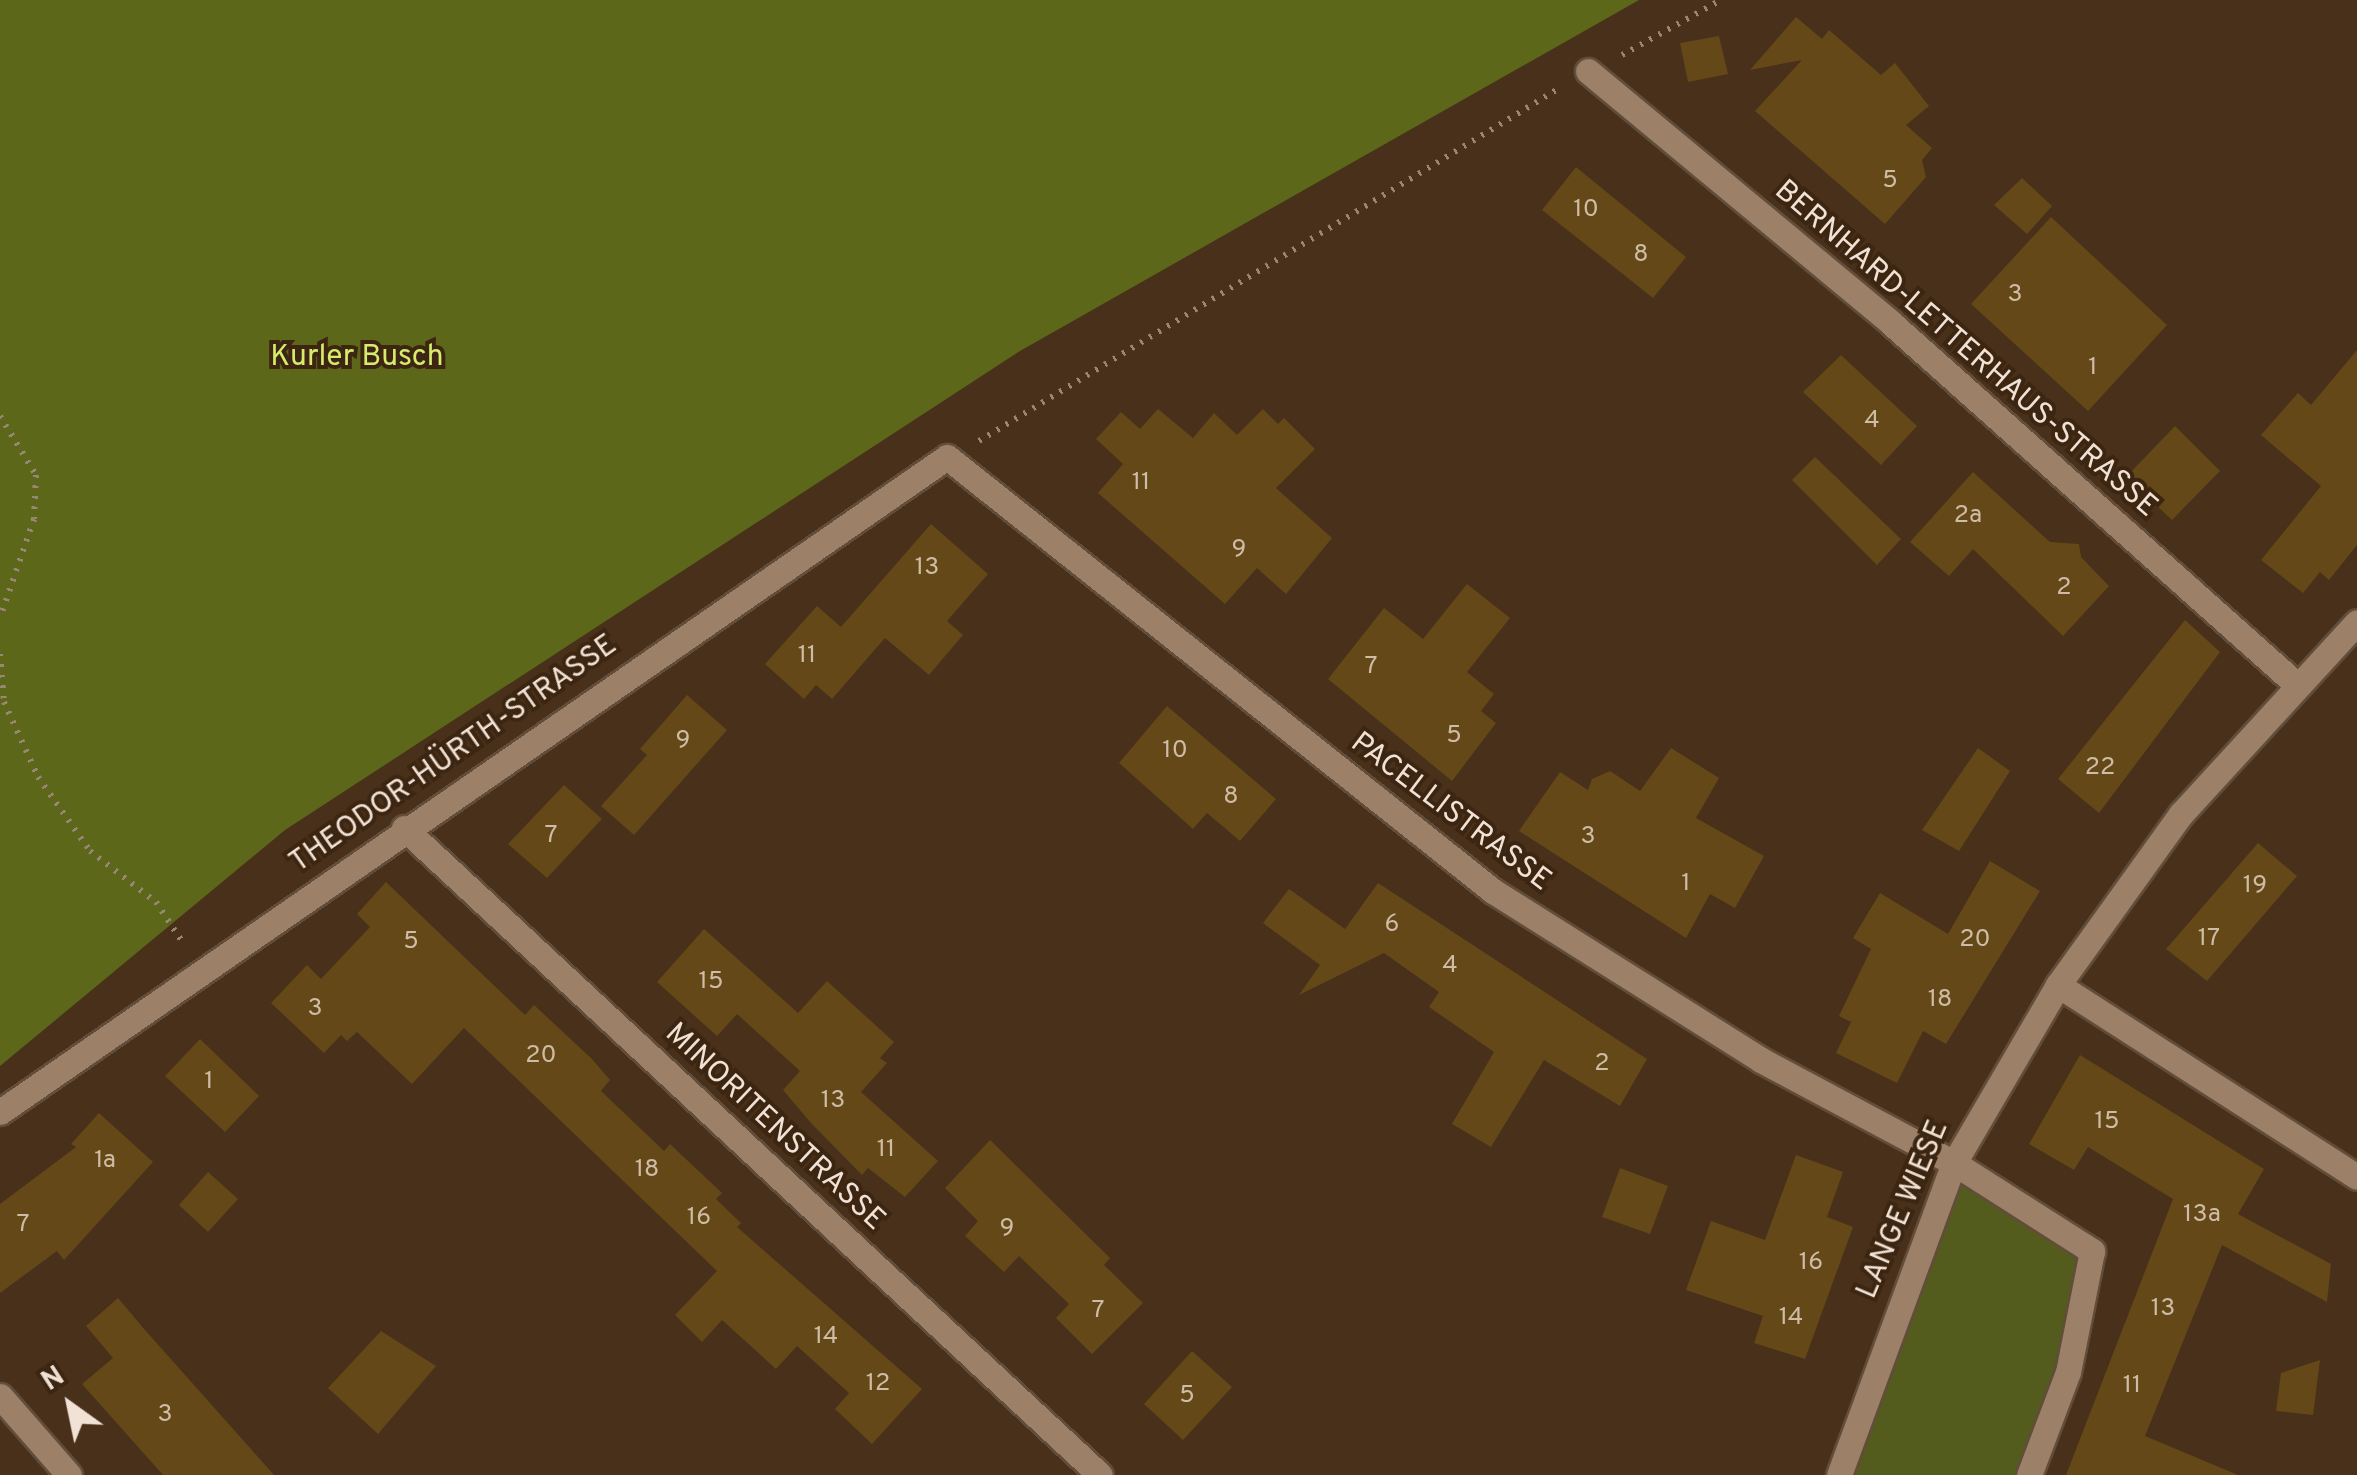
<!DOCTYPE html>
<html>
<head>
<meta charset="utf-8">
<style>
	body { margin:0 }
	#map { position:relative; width:2357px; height:1475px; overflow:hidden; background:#48301b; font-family:Overpass,sans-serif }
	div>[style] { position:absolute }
	.green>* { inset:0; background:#535c1c }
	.forest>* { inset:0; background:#5c671a }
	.building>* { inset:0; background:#644817 }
	.path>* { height:6px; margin-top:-3px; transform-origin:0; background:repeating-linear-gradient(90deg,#9a8675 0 2.5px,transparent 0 10.5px) }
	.roads { filter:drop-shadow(2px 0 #614d3a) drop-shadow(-2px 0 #614d3a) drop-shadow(0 2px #614d3a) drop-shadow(0 -2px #614d3a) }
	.minor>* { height:25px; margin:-12.5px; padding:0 12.5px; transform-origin:12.5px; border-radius:12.5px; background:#9c8068 }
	span { translate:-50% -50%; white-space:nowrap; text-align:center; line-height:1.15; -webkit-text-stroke:8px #3d2611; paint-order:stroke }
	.number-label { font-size:25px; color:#cebca6 }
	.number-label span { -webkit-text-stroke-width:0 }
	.street-label { font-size:30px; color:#f1e2d5 }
	.park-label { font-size:30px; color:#d7ec6c }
	.north { position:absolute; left:20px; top:1355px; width:100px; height:100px; -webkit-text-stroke:8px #3d2611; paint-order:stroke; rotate:327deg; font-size:28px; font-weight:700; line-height:40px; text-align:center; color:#f1e2d5 }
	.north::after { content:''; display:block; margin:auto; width:35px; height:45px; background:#f1e2d5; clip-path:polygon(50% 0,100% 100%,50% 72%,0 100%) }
</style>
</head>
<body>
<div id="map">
	<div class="green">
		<div style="clip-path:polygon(1954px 1165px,2092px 1251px,2028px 1475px,1840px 1475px)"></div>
	</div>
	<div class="forest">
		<div style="clip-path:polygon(0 0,1639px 0,1020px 351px,285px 830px,0 1066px)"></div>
	</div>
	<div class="building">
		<div style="clip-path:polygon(1796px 17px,1822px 39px,1829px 30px,1881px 75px,1895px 63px,1929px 106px,1906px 125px,1932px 148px,1922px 160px,1926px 177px,1885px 224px,1755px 111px,1802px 60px,1750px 70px)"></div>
		<div style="clip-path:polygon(1719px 36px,1728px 74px,1688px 82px,1680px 43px)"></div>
		<div style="clip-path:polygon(1576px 167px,1686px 257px,1653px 298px,1542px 210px)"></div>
		<div style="clip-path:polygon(2022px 178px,2052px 206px,2027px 234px,1994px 205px)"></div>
		<div style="clip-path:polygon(2051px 217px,2167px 325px,2088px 411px,1971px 304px)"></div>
		<div style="clip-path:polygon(2357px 350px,2357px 545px,2329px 580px,2320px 572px,2303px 593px,2261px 560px,2321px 486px,2261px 435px,2298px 393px,2311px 405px)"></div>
		<div style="clip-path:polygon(1841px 355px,1917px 426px,1881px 465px,1803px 392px)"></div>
		<div style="clip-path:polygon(1158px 409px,1193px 438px,1214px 413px,1237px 435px,1263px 409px,1278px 424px,1284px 418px,1315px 449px,1276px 488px,1332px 538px,1286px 594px,1257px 568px,1225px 604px,1098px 493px,1123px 464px,1096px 439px,1121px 412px,1140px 429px)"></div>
		<div style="clip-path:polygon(2175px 426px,2220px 471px,2172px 520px,2126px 477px)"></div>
		<div style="clip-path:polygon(1815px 457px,1901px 539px,1877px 565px,1792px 480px)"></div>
		<div style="clip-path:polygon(1973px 472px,2050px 542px,2079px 544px,2081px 557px,2109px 586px,2063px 636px,1973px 549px,1949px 576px,1910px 542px)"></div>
		<div style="clip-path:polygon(931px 524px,988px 574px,947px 621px,963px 635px,929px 675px,885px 638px,832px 699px,816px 685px,804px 699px,765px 664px,817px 606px,841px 627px)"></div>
		<div style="clip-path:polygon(1467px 584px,1510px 618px,1467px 672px,1494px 694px,1481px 711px,1496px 723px,1452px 781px,1328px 679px,1384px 608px,1423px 639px)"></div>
		<div style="clip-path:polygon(2185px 620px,2220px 652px,2099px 813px,2058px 779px)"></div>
		<div style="clip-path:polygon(687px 695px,727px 730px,634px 835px,601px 806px,647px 755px,640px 749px)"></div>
		<div style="clip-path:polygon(1167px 706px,1276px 799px,1240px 841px,1207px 813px,1193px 829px,1119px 763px)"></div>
		<div style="clip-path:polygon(1671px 748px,1719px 778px,1696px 818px,1764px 856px,1735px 908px,1710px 894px,1686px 938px,1519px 831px,1560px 772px,1588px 790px,1592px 779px,1610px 771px,1640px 791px)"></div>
		<div style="clip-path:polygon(1978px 748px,2010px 771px,1959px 851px,1922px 830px)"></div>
		<div style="clip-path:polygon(564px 785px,602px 819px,547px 878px,508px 844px)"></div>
		<div style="clip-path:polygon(2258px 843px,2297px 876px,2207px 981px,2166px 949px)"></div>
		<div style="clip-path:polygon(1990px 861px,2040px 891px,1946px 1044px,1923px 1031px,1897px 1083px,1836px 1053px,1851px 1022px,1839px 1016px,1871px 949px,1853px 938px,1880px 893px,1948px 934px)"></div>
		<div style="clip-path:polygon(386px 882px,525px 1015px,534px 1005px,592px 1059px,610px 1080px,601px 1091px,664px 1151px,670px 1144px,722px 1193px,716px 1199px,741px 1223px,737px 1227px,922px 1389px,872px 1444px,835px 1409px,849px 1393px,797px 1346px,776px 1369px,722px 1320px,702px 1342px,675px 1315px,717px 1271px,464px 1028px,412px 1084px,357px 1032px,347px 1041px,341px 1035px,324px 1053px,271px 1003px,307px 965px,321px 979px,370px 927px,357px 914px)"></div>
		<div style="clip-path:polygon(1378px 883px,1647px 1059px,1620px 1106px,1544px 1060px,1491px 1147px,1452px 1124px,1494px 1052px,1429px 1007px,1439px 992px,1384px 953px,1299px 995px,1320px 965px,1263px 923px,1289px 889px,1345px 929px)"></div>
		<div style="clip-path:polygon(704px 929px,798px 1013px,827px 981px,894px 1042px,880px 1058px,887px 1063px,861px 1092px,938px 1161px,905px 1197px,868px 1168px,862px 1175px,811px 1123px,783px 1090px,800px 1071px,737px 1014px,717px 1036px,657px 982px)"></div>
		<div style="clip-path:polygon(200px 1039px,259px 1096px,225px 1132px,165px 1076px)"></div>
		<div style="clip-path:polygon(2080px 1055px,2264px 1169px,2238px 1214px,2331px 1264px,2327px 1302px,2222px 1245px,2145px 1436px,2238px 1475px,2066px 1475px,2173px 1199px,2088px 1147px,2074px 1170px,2029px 1144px)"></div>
		<div style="clip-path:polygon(99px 1113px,153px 1162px,64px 1260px,57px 1251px,0 1293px,0 1204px,76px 1147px,71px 1144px)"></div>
		<div style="clip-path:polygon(990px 1140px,1110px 1258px,1104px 1265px,1143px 1303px,1092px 1354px,1056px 1318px,1069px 1304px,1019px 1256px,1004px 1272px,965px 1236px,978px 1221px,945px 1188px)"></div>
		<div style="clip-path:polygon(1796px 1155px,1843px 1172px,1827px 1217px,1853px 1227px,1805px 1359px,1754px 1343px,1763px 1316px,1686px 1290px,1711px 1221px,1765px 1240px)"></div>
		<div style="clip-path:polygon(1620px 1168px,1668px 1186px,1650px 1234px,1602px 1217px)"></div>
		<div style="clip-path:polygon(208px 1172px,238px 1199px,208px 1232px,179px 1205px)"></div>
		<div style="clip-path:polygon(118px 1298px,145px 1330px,274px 1475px,163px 1475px,82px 1384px,113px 1358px,86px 1326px)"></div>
		<div style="clip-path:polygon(381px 1331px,436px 1366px,378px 1434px,328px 1388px)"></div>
		<div style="clip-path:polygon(1192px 1351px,1232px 1387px,1183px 1440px,1144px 1404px)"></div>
		<div style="clip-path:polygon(2320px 1360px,2313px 1415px,2276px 1411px,2281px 1373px)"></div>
	</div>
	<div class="path">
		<div style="left:1622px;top:55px;width:113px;rotate:-29.1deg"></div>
		<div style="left:0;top:416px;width:69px;rotate:58.6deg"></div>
		<div style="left:36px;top:475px;width:44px;rotate:92.6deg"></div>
		<div style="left:34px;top:519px;width:105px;rotate:109deg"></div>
		<div style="left:979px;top:441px;width:678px;rotate:-31.3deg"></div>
		<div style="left:0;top:654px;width:48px;rotate:85.2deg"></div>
		<div style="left:4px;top:702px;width:82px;rotate:65.6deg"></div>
		<div style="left:38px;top:777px;width:90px;rotate:54.9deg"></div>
		<div style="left:90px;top:851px;width:83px;rotate:37.7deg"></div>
		<div style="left:156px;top:902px;width:49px;rotate:56.6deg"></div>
	</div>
	<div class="roads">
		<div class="minor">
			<div style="left:1588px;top:71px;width:394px;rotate:39.7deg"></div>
			<div style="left:1891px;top:323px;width:543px;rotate:41.71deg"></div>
			<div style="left:404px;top:828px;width:950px;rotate:42.91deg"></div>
			<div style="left:2058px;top:985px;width:355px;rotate:32.7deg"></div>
			<div style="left:0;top:1112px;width:1151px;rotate:-34.67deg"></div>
			<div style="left:947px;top:457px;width:697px;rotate:38.48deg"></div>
			<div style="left:1493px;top:891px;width:317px;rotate:32.2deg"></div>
			<div style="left:1761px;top:1060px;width:219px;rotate:28.1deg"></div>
			<div style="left:1954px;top:1163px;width:164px;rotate:32.5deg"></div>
			<div style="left:2092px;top:1251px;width:123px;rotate:101.2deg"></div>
			<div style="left:2068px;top:1372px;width:110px;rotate:110.7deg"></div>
			<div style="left:0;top:1396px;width:105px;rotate:48.9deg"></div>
			<div style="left:1839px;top:1475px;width:333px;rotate:-69.8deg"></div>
			<div style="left:1954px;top:1163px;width:206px;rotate:-59.7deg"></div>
			<div style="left:2058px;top:985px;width:211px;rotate:-54.3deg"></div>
			<div style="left:2181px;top:814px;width:260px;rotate:-47.5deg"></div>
		</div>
	</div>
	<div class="number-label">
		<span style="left:1890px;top:181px">5</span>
		<span style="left:1586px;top:210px">10</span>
		<span style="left:1641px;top:255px">8</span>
		<span style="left:2015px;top:295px">3</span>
		<span style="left:2093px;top:368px">1</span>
		<span style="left:1872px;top:421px">4</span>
		<span style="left:1141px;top:483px">11</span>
		<span style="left:1968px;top:516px">2a</span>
		<span style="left:1239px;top:550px">9</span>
		<span style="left:927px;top:568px">13</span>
		<span style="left:2064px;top:588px">2</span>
		<span style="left:807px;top:656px">11</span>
		<span style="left:1371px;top:667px">7</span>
		<span style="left:1454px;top:736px">5</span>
		<span style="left:683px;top:741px">9</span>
		<span style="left:1175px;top:751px">10</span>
		<span style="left:2100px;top:768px">22</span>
		<span style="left:1231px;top:797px">8</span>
		<span style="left:551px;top:836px">7</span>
		<span style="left:1588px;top:837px">3</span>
		<span style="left:1686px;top:884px">1</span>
		<span style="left:2255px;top:886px">19</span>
		<span style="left:1392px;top:925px">6</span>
		<span style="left:2209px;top:939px">17</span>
		<span style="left:1975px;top:940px">20</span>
		<span style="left:411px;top:942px">5</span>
		<span style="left:1450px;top:966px">4</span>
		<span style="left:711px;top:982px">15</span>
		<span style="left:1940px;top:1000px">18</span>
		<span style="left:315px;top:1009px">3</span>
		<span style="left:541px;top:1056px">20</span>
		<span style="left:1602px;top:1064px">2</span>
		<span style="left:209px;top:1082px">1</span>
		<span style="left:833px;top:1101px">13</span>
		<span style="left:2107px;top:1122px">15</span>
		<span style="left:886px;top:1150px">11</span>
		<span style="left:105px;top:1161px">1a</span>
		<span style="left:647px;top:1170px">18</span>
		<span style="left:2202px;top:1215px">13a</span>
		<span style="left:699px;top:1218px">16</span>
		<span style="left:23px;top:1225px">7</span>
		<span style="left:1007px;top:1229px">9</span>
		<span style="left:1811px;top:1263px">16</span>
		<span style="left:2163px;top:1309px">13</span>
		<span style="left:1098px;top:1311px">7</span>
		<span style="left:1791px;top:1318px">14</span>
		<span style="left:826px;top:1337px">14</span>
		<span style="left:878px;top:1384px">12</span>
		<span style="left:2132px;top:1386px">11</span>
		<span style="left:1187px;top:1396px">5</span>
		<span style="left:165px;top:1415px">3</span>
	</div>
	<div class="street-label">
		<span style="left:1965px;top:350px;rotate:41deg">BERNHARD-LETTERHAUS-STRASSE</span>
		<span style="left:454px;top:755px;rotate:-35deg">THEODOR-HÜRTH-STRASSE</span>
		<span style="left:1450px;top:813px;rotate:37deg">PACELLISTRASSE</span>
		<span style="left:774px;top:1128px;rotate:43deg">MINORITENSTRASSE</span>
		<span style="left:1904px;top:1210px;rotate:-67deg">LANGE WIESE</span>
	</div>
	<div class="park-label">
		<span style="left:357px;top:358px">Kurler Busch</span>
	</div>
	<div class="north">N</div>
</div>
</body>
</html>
